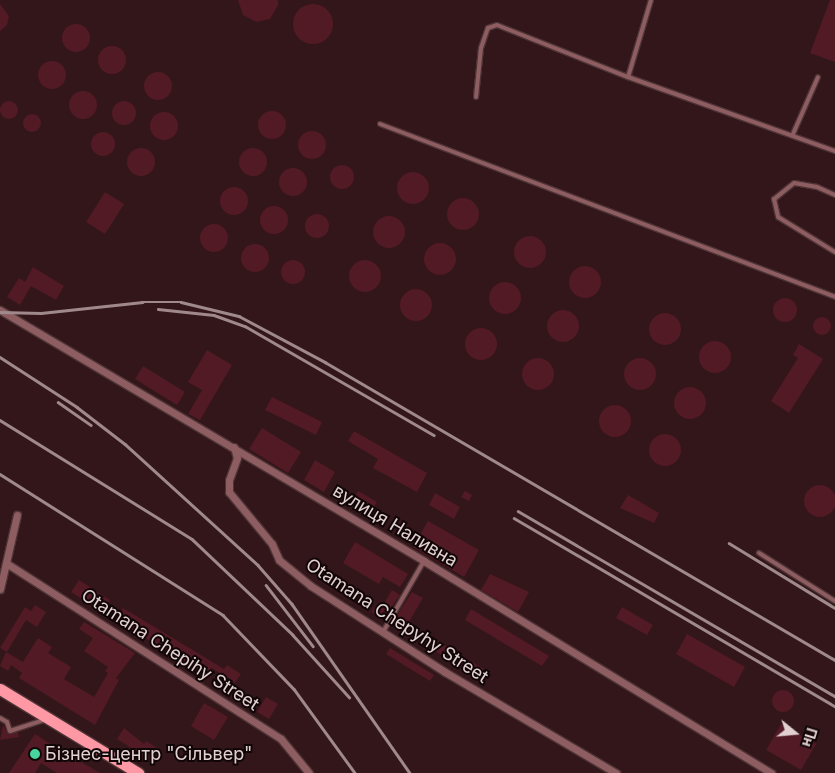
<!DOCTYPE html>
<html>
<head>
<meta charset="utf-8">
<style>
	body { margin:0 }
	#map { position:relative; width:835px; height:773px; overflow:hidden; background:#321619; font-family:Inter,sans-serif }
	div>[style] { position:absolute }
	.building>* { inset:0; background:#521a24 }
	.round { border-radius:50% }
	.roads { filter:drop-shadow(1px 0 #4e3436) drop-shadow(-1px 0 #4e3436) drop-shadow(0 1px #4e3436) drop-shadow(0 -1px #4e3436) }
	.service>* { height:4px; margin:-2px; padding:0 2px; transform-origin:2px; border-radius:2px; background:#8d5d61 }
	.minor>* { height:7px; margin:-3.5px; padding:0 3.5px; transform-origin:3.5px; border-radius:3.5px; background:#8d5d61 }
	.primary>* { height:11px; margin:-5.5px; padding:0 5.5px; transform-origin:5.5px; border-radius:5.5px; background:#fe98a4 }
	.rail>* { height:2.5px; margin:-1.25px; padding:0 1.25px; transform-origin:1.25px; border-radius:1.25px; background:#a0898b }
	.dots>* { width:14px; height:14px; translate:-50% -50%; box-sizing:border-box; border:2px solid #110607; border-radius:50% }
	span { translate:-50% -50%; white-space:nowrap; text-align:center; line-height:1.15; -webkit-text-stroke:4px #110607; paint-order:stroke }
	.street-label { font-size:18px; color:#e3d0d1 }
	.poi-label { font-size:18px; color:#e3d0d1 }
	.left { translate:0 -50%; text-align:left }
	.north { position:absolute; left:770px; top:708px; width:50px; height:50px; -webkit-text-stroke:4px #110607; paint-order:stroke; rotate:107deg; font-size:14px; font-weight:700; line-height:20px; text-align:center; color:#e3d0d1 }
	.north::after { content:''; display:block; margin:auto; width:18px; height:22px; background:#e3d0d1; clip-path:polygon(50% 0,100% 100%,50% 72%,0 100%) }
</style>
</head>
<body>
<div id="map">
	<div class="building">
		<div style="clip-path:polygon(238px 0,278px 0,278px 5px,270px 19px,256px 22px,243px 15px)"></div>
		<div style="clip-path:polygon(830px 0,835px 0,835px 62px,810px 53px)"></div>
		<div style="clip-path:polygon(0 4px,9px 16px,7px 25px,0 31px)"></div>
		<div class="round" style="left:293px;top:4px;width:40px;height:40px"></div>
		<div class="round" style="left:62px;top:24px;width:28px;height:28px"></div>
		<div class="round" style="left:98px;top:46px;width:28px;height:28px"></div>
		<div class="round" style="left:38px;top:61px;width:28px;height:28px"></div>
		<div class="round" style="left:144px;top:72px;width:28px;height:28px"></div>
		<div class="round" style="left:69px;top:91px;width:28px;height:28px"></div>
		<div class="round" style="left:112px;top:101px;width:24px;height:24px"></div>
		<div class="round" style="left:0;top:101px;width:18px;height:18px"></div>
		<div class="round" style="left:258px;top:111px;width:28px;height:28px"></div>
		<div class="round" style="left:150px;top:112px;width:28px;height:28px"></div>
		<div class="round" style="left:23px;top:114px;width:18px;height:18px"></div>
		<div class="round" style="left:298px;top:131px;width:28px;height:28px"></div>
		<div class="round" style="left:91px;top:132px;width:24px;height:24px"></div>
		<div class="round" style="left:127px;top:148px;width:28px;height:28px"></div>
		<div class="round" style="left:239px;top:148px;width:28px;height:28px"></div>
		<div class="round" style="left:330px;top:165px;width:24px;height:24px"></div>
		<div class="round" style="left:279px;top:168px;width:28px;height:28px"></div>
		<div class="round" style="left:397px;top:172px;width:32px;height:32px"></div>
		<div class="round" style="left:220px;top:187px;width:28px;height:28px"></div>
		<div style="clip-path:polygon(105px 192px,124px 204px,105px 234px,86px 222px)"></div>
		<div class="round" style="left:447px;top:198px;width:32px;height:32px"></div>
		<div class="round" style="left:260px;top:206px;width:28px;height:28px"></div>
		<div class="round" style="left:305px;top:214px;width:24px;height:24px"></div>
		<div class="round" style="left:373px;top:216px;width:32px;height:32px"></div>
		<div class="round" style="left:200px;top:224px;width:28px;height:28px"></div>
		<div class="round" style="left:514px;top:236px;width:32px;height:32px"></div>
		<div class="round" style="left:424px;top:243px;width:32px;height:32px"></div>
		<div class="round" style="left:241px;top:244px;width:28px;height:28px"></div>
		<div class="round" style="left:349px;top:260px;width:32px;height:32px"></div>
		<div class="round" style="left:281px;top:260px;width:24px;height:24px"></div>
		<div class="round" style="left:569px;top:266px;width:32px;height:32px"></div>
		<div style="clip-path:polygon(33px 267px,64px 286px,56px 300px,31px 286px,20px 305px,7px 297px,19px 278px,25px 282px)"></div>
		<div class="round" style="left:489px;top:282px;width:32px;height:32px"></div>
		<div class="round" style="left:400px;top:289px;width:32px;height:32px"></div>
		<div class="round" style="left:773px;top:298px;width:24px;height:24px"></div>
		<div class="round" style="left:547px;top:310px;width:32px;height:32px"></div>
		<div class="round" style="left:649px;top:313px;width:32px;height:32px"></div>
		<div class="round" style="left:813px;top:317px;width:18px;height:18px"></div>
		<div class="round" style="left:465px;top:328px;width:32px;height:32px"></div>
		<div class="round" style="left:699px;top:341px;width:32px;height:32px"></div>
		<div style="clip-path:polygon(799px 344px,823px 359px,789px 413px,771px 401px,798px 358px,793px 355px)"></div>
		<div style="clip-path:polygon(207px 350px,232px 365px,200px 420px,188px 414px,202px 390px,188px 382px)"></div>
		<div class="round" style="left:522px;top:358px;width:32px;height:32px"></div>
		<div class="round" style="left:624px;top:358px;width:32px;height:32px"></div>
		<div style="clip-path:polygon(143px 366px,185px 392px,177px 405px,135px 379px)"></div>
		<div class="round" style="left:674px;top:387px;width:32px;height:32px"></div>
		<div style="clip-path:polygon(272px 397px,322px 422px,316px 435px,265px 410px)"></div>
		<div class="round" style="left:599px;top:405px;width:32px;height:32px"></div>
		<div style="clip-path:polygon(262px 428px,301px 452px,288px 473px,249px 449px)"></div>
		<div style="clip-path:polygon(354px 431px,427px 473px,417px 492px,373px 468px,378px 459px,348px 441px)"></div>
		<div class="round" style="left:649px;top:434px;width:32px;height:32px"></div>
		<div style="clip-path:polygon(315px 460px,335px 472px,324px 492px,304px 480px)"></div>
		<div class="round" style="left:804px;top:485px;width:32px;height:32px"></div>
		<div style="clip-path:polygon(358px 491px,377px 502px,368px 516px,350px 504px)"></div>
		<div style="clip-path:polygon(465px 491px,472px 495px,469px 501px,461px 497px)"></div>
		<div style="clip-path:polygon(435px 493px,460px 507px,454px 519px,429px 505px)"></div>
		<div style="clip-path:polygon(628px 495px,659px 513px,654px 523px,620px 508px)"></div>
		<div style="clip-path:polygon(428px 521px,479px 550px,464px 577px,413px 547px)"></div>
		<div style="clip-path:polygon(355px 542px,408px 574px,400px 587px,383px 577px,379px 584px,343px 563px)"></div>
		<div style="clip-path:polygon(490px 574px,529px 592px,518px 612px,481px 590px)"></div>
		<div style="clip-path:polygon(79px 580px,110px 600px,102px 612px,71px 592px)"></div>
		<div style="clip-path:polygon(392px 590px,400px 595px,383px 619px,371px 612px,376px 605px,381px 608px)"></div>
		<div style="clip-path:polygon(412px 592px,423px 598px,404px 630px,392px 623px)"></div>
		<div style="clip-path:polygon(35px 605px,46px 612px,37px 627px,26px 620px,7px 652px,0 648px,25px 607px,31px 611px)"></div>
		<div style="clip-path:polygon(622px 607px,653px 625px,647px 635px,616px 618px)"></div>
		<div style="clip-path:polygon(123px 608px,224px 669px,227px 665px,241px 674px,235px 683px,212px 668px,208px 675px,115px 620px)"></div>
		<div style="clip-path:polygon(471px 609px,549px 656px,542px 666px,465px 620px)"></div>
		<div style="clip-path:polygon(84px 622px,135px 653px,116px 678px,119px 680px,95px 725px,19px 678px,22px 673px,11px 665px,8px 671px,0 666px,6px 652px,23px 662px,38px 638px,52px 647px,48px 653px,71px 667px,64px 679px,94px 697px,108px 673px,105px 671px,108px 667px,84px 651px,93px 638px,79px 629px)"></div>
		<div style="clip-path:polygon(687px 634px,745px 667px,734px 687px,676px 654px)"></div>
		<div style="clip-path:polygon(439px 642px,484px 669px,478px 678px,433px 650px)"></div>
		<div style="clip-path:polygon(390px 648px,434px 675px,430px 681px,386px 654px)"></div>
		<div class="round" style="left:772px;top:690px;width:22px;height:22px"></div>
		<div style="clip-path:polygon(266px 697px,278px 704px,269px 719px,257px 712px)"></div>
		<div style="clip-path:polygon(204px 703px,228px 717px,214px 740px,191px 726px)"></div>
		<div style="clip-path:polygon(781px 724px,816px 744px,801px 770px,766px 750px)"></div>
		<div style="clip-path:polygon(3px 725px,8px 734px,18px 732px,19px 737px,0 740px)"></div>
		<div style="clip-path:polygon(124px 728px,144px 744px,146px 741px,157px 748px,150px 760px,117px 739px)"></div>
		<div style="clip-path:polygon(35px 734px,52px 745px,100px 773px,57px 773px,41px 763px,35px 773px,9px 773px)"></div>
	</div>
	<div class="roads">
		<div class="service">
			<div style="left:651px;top:0;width:80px;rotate:106.6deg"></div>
			<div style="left:628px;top:77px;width:220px;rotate:19.7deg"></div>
			<div style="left:476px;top:97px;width:49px;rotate:-84.2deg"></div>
			<div style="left:481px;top:48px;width:21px;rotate:-71deg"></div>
			<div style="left:488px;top:28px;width:9px;rotate:-18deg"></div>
			<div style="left:497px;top:25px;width:141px;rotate:21.7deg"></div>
			<div style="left:380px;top:124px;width:487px;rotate:20.8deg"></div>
			<div style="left:793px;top:134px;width:62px;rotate:-66.3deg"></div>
			<div style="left:835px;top:195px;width:20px;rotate:-156deg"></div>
			<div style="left:817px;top:187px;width:23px;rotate:-170deg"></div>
			<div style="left:794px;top:183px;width:26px;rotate:141deg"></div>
			<div style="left:774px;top:199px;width:18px;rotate:77deg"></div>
			<div style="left:778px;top:217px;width:67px;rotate:31.6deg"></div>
			<div style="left:759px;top:553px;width:90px;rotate:32.3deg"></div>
			<div style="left:383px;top:632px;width:82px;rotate:-60deg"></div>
			<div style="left:0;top:718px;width:8px;rotate:30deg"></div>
			<div style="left:7px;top:722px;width:9px;rotate:72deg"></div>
			<div style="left:10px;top:731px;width:36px;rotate:-18deg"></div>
		</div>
		<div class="minor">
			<div style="left:0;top:310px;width:493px;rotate:30.6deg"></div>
			<div style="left:424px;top:561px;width:407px;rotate:31.4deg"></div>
			<div style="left:234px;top:447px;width:11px;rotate:75deg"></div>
			<div style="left:237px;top:458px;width:23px;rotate:110deg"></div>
			<div style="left:229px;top:480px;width:12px;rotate:90deg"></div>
			<div style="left:229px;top:492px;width:67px;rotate:50.4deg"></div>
			<div style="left:272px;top:544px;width:17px;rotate:66deg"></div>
			<div style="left:279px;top:560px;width:41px;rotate:39.1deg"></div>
			<div style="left:311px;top:586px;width:159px;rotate:32.7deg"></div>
			<div style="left:445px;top:672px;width:199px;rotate:30.6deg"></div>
			<div style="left:6px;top:563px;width:326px;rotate:32.6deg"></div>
			<div style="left:281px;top:739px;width:44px;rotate:50.5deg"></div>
			<div style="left:0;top:589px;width:76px;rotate:-77.1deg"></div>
		</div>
		<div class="primary">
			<div style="left:0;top:689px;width:162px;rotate:31.3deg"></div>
		</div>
	</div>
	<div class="rail">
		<div style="left:158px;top:309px;width:56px;rotate:6.1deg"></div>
		<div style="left:214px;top:315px;width:33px;rotate:20deg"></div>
		<div style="left:245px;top:326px;width:218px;rotate:30deg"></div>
		<div style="left:0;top:312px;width:41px;rotate:1.4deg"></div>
		<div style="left:41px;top:313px;width:102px;rotate:-6.2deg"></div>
		<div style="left:142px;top:302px;width:39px"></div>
		<div style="left:181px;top:302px;width:60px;rotate:13.6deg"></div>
		<div style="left:239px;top:316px;width:98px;rotate:28.1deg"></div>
		<div style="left:325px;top:362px;width:591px;rotate:30.3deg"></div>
		<div style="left:0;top:357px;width:92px;rotate:33deg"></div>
		<div style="left:77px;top:407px;width:61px;rotate:37.6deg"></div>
		<div style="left:125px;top:444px;width:180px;rotate:42.3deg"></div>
		<div style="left:258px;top:565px;width:52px;rotate:48.9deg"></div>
		<div style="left:292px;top:604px;width:206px;rotate:55.1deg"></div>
		<div style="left:58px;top:402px;width:40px;rotate:34.9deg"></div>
		<div style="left:0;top:420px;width:226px;rotate:31.8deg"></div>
		<div style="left:192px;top:539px;width:139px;rotate:43.5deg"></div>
		<div style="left:293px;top:635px;width:84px;rotate:47.9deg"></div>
		<div style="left:0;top:474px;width:264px;rotate:32.3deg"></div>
		<div style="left:223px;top:615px;width:103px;rotate:46.2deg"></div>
		<div style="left:294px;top:689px;width:104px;rotate:54deg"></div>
		<div style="left:518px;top:511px;width:367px;rotate:30.3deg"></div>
		<div style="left:514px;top:518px;width:372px;rotate:30.4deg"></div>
		<div style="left:729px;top:543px;width:124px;rotate:31.5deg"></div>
		<div style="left:266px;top:585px;width:77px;rotate:52.4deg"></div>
	</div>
	<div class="dots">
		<div style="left:35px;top:754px;background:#48d49d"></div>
	</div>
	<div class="street-label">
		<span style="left:395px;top:526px;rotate:31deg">вулиця Наливна</span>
		<span style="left:397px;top:621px;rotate:33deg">Otamana Chepyhy Street</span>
		<span style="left:170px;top:650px;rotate:33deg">Otamana Chepihy Street</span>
	</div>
	<div class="poi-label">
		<span class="left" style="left:45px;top:754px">Бізнес-центр "Сільвер"</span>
	</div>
	<div class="north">Пн</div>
</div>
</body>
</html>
